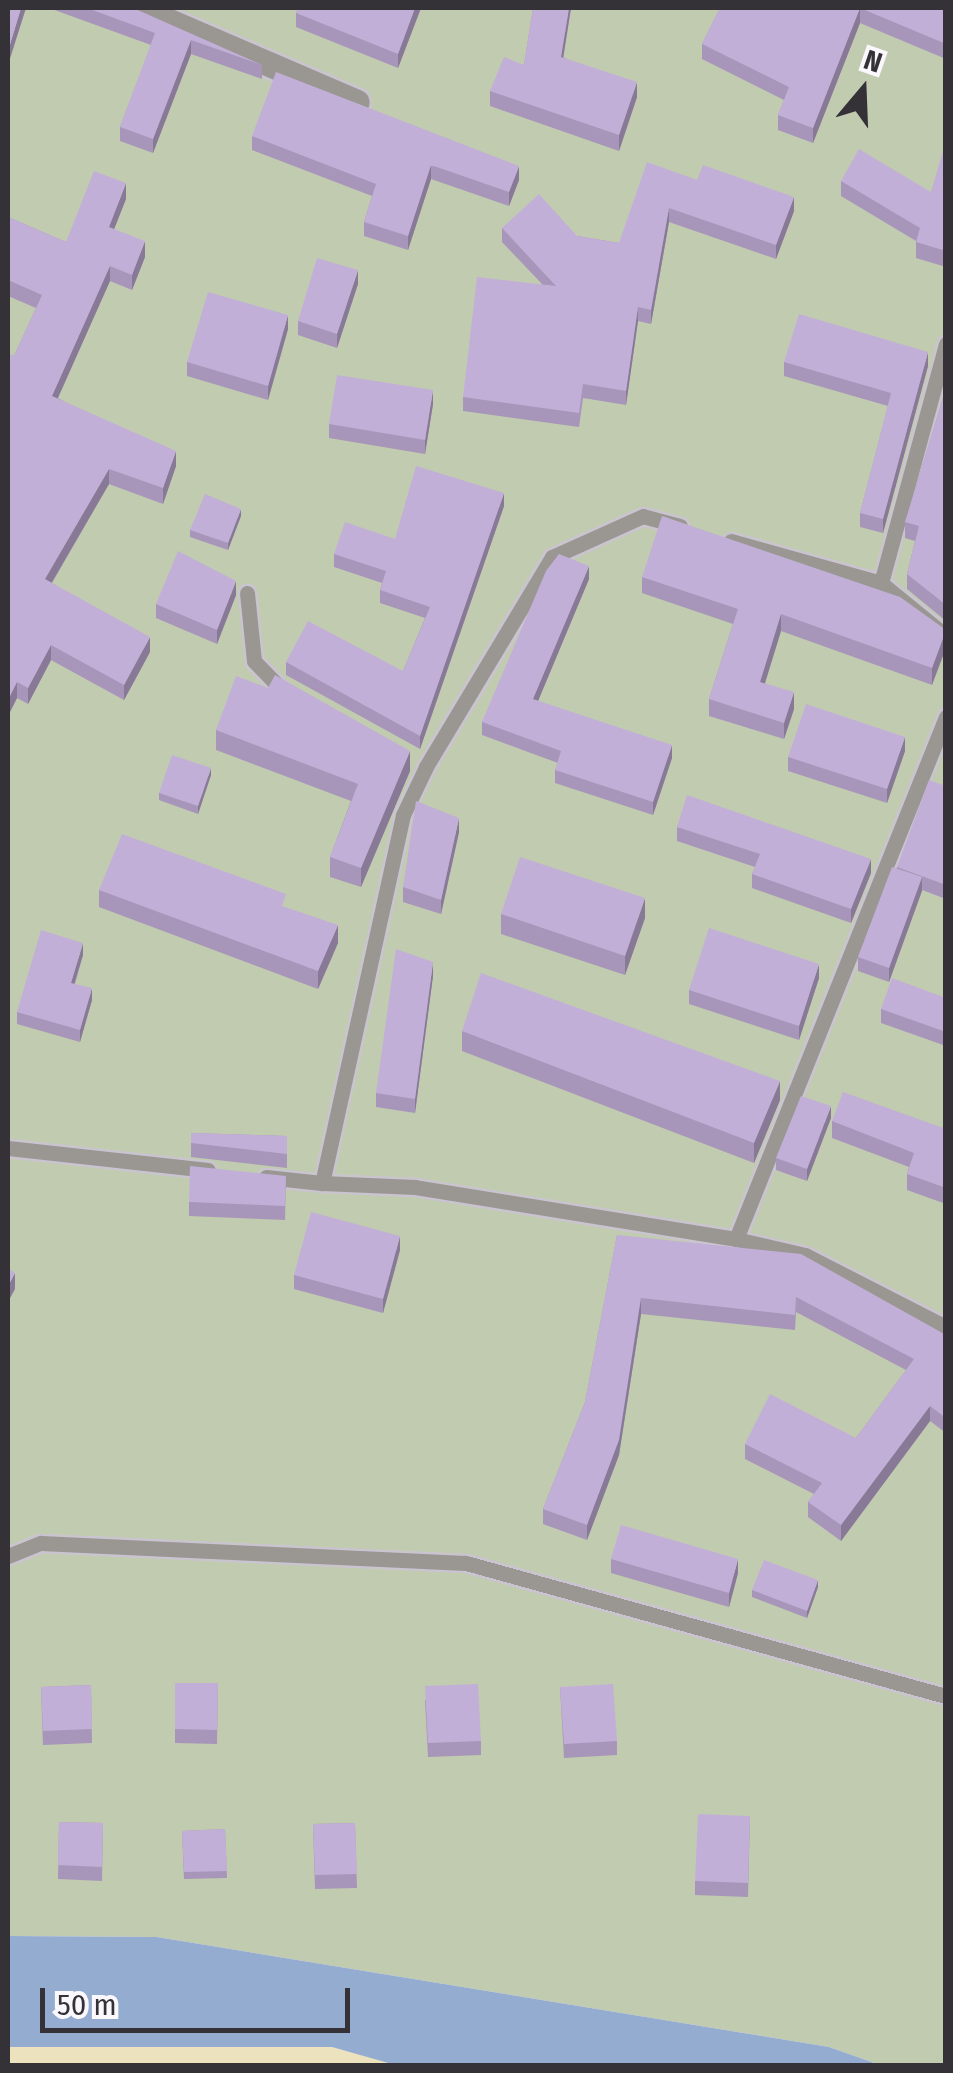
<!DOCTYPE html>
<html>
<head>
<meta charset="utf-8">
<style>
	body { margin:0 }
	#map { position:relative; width:953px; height:2073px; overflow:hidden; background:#efe9f6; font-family:"Fira Sans Condensed",sans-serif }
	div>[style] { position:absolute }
	.green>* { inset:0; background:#c1cbb0 }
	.sand>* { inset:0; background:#ece2bd }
	.water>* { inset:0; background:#95acd1 }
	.roads { filter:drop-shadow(2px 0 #cac4d0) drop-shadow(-2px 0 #cac4d0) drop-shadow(0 2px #cac4d0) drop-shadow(0 -2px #cac4d0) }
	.service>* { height:15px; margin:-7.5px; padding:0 7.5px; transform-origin:7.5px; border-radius:7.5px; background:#9a9792 }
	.minor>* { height:25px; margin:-12.5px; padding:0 12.5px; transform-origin:12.5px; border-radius:12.5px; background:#9a9792 }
	.wall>* { inset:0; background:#a796b9 }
	.shaded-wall>* { inset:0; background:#887a96 }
	.building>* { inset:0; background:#c2afd7 }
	span { translate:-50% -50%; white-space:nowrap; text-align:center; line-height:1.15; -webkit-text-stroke:10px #faf8fd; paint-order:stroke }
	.frame { position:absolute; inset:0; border:10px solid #353237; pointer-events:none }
	.north { position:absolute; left:813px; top:40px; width:100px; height:100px; -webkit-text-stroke:8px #faf8fd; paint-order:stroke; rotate:19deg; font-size:28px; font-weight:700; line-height:40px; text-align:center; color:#353237 }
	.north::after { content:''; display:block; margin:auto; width:35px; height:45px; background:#353237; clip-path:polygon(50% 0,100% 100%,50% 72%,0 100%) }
	.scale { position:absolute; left:40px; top:1988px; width:310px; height:45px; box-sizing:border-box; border:5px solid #353237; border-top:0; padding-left:12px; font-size:30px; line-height:35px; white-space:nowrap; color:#353237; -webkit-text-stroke:8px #faf8fd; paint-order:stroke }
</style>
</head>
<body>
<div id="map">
	<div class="green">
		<div style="clip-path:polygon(8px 8px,945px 8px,945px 2065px,880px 2065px,829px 2047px,157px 1937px,8px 1936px)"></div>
	</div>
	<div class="sand">
		<div style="clip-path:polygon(8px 2047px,332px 2047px,399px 2065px,8px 2066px)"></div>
	</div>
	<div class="water">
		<div style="clip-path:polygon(8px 1936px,157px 1937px,829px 2047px,880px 2065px,399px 2066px,332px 2047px,8px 2047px)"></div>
	</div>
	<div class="roads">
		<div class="service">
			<div style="left:680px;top:526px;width:38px;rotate:-165deg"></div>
			<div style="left:643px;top:516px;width:100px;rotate:155.7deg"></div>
			<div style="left:552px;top:557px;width:245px;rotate:121deg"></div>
			<div style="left:426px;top:767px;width:53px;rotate:115.6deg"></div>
			<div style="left:403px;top:815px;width:377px;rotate:102.4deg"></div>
			<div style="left:322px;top:1183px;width:93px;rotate:2.5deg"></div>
			<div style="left:415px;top:1187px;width:325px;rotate:9.2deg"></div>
			<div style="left:736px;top:1239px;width:563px;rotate:-68.09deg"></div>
			<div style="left:731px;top:541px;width:156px;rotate:15.6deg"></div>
			<div style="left:881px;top:583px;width:84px;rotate:39.2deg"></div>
			<div style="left:881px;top:583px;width:248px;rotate:-74.8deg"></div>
			<div style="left:247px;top:593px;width:68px;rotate:84.1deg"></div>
			<div style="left:254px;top:661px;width:45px;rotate:45.9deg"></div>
			<div style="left:8px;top:1148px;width:201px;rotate:6.3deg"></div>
			<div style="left:266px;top:1177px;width:56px;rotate:6.1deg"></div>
			<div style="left:736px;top:1239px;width:71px;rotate:13.1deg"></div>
			<div style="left:805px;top:1255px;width:158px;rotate:27.1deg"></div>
			<div style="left:8px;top:1556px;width:35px;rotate:-22deg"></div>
			<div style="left:41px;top:1543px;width:425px;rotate:2.7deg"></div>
			<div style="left:466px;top:1563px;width:498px;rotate:15.5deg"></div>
		</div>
		<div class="minor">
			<div style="left:139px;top:8px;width:237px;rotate:23.3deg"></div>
		</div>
	</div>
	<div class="wall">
		<div style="clip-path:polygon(49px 8px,133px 8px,262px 65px,262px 79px,191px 54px,153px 153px,120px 141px,120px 127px,151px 45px)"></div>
		<div style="clip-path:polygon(298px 8px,421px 8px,398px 68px,296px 27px,296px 13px)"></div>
		<div style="clip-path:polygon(533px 8px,571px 8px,563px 57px,637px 97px,619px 151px,490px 106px,490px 91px,524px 65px)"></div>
		<div style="clip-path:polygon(720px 8px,946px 8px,946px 59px,860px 23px,813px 143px,778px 130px,778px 115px,784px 100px,702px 59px,702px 44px)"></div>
		<div style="clip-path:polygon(252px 136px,519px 180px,509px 206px,431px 179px,408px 250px,364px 236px,364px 222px,372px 196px,252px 150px)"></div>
		<div style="clip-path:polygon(946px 152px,946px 267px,916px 258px,916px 241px,841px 196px,841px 181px,931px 192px)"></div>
		<div style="clip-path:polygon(697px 180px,794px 211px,776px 259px,669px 222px,651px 324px,638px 321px,626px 405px,583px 398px,579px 427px,463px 411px,463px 397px,542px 284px,502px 242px,502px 228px,577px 236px,619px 243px)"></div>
		<div style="clip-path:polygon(126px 199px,114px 229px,145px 257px,132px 290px,110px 281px,58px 398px,176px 466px,163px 504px,109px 484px,52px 583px,150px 652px,124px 700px,51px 660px,28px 704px,17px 698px,8px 716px,8px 354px,14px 356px,36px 308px,8px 296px,8px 217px,66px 242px)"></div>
		<div style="clip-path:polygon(358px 284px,337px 348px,298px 335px,298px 321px)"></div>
		<div style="clip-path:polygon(288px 329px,268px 400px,187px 376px,187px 362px)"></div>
		<div style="clip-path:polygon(784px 362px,928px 366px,883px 533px,860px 527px,860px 513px,888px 406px,784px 376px)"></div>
		<div style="clip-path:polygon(946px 388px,946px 621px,907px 589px,907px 574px,915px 541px,905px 538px,905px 522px)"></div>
		<div style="clip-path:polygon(433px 404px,425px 454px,329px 438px,329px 424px)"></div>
		<div style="clip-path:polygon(504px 506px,420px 749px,286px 675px,286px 662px,403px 671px,425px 618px,380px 603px,380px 590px,382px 583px,334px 567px,334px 554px,395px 539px)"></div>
		<div style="clip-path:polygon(241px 516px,228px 550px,190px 537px,190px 530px)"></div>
		<div style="clip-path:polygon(642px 577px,946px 630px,932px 685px,781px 631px,765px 683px,794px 709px,784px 739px,709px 716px,709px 699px,733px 624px,642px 593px)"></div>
		<div style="clip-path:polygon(589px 579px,538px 701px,672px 758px,653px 815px,555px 783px,555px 770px,558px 763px,482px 735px,482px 722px)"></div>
		<div style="clip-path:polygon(236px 595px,217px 644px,156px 618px,156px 604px)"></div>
		<div style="clip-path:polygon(268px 688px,410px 771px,361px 887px,330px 877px,330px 857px,351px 801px,216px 750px,216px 730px)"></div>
		<div style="clip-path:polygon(905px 751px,887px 803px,788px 771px,788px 757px)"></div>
		<div style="clip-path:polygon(211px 775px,198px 814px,159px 800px,159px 793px)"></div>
		<div style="clip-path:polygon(946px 786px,946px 899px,922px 890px,889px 982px,858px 971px,858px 957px,897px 867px)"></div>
		<div style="clip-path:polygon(677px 827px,871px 873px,851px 923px,752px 888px,752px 874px,755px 867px,677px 841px)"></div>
		<div style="clip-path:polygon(459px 832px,441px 914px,403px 902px,403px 887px)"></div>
		<div style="clip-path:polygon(99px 890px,286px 908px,338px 943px,318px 989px,99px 907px)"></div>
		<div style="clip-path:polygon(501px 914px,645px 918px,625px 975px,501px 934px)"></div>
		<div style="clip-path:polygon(83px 955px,75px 984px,92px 1000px,80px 1042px,17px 1024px,17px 1012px)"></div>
		<div style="clip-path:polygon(433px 976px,415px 1113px,376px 1107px,376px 1093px)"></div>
		<div style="clip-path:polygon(819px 978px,799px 1040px,689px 1004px,689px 990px)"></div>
		<div style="clip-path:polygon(946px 998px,946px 1046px,881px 1023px,881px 1009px)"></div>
		<div style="clip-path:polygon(462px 1031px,780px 1100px,754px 1163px,462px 1051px)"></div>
		<div style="clip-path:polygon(831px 1118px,807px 1181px,776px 1170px,776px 1158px)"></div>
		<div style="clip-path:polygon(832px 1121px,946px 1129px,946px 1204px,907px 1190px,907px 1174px,909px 1167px,832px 1138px)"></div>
		<div style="clip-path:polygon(191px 1133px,287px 1136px,287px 1168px,191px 1157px)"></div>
		<div style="clip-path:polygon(286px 1176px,285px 1220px,189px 1216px,189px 1202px)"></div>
		<div style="clip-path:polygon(617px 1235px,946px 1335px,946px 1433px,930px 1421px,841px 1541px,808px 1517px,808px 1502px,814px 1494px,745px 1459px,745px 1444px,856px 1438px,906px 1370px,796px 1312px,795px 1330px,641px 1314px,619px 1455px,587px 1540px,543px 1524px,543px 1509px,585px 1402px)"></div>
		<div style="clip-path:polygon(400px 1250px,383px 1313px,294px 1289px,294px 1275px)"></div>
		<div style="clip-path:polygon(611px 1559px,738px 1573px,729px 1607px,611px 1573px)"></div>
		<div style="clip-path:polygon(818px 1587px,807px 1618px,752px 1597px,752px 1590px)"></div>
		<div style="clip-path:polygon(175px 1683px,218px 1683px,217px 1744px,175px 1743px)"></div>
		<div style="clip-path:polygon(91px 1685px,92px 1743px,43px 1745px,41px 1687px)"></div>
		<div style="clip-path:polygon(560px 1687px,617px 1741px,617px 1755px,564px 1758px)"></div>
		<div style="clip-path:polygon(425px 1700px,481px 1741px,481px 1755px,428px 1757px)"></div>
		<div style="clip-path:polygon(750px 1816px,748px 1897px,695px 1895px,695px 1881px)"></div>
		<div style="clip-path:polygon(59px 1822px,103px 1823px,102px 1881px,58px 1879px)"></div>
		<div style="clip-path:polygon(355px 1823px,357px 1888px,315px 1889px,313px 1824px)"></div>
		<div style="clip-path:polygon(225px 1829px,227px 1878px,184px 1879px,182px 1831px)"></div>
	</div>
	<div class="shaded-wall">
		<div style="clip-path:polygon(21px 8px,26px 8px,8px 65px,8px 51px)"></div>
		<div style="clip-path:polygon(415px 8px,421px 8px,398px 68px,398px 54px)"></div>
		<div style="clip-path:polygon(569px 8px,571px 8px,561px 72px,561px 57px)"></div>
		<div style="clip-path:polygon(860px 8px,860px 23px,813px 143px,813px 128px)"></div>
		<div style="clip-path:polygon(191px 40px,191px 54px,153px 153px,153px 139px)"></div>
		<div style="clip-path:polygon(637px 82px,637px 97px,619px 151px,619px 135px)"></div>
		<div style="clip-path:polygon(431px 165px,431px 179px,408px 250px,408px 236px)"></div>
		<div style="clip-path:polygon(519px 166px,519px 180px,509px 206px,509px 192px)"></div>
		<div style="clip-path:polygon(126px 183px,126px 199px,109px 242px,109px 227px)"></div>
		<div style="clip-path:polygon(794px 197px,794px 211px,776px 259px,776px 245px)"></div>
		<div style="clip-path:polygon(669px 208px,669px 222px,651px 324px,651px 310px)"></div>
		<div style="clip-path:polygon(145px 241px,145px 257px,132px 290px,132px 275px)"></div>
		<div style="clip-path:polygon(110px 266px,110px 281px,52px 411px,52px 396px)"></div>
		<div style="clip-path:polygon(358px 270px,358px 284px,337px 348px,337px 334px)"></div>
		<div style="clip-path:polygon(638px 307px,638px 321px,626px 405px,626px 391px)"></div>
		<div style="clip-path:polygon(288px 315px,288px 329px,268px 400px,268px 386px)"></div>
		<div style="clip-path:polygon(928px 352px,928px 366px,883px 533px,883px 519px)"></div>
		<div style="clip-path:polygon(433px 390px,433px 404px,425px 454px,425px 440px)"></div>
		<div style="clip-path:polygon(176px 451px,176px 466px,163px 504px,163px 488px)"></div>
		<div style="clip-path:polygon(109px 469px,109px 484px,45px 594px,45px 579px)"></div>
		<div style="clip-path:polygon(504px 493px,504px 506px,420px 749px,420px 736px)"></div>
		<div style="clip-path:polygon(241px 509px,241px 516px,228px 550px,228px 543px)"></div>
		<div style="clip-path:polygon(589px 566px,589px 579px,533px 713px,533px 699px)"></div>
		<div style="clip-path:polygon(236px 581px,236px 595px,217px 644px,217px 630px)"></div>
		<div style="clip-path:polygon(781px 614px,781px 631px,760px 699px,760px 682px)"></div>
		<div style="clip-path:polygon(946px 631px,946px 648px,932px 685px,932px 668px)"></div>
		<div style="clip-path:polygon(150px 637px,150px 652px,124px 700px,124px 685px)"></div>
		<div style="clip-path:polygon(51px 645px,51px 660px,28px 704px,28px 688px)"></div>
		<div style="clip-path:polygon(17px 682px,17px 698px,8px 716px,8px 700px)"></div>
		<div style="clip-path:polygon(794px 692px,794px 709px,784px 739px,784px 723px)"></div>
		<div style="clip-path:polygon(905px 737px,905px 751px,887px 803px,887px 789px)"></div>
		<div style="clip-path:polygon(672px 745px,672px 758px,653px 815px,653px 802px)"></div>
		<div style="clip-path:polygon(410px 751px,410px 771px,361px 887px,361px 868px)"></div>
		<div style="clip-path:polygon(211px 768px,211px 775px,198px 814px,198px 806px)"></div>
		<div style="clip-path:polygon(459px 818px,459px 832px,441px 914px,441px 900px)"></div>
		<div style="clip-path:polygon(871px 859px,871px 873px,851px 923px,851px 909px)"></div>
		<div style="clip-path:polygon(922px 877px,922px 891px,889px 982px,889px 968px)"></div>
		<div style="clip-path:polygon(645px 898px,645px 918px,625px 975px,625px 956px)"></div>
		<div style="clip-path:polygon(338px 925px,338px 943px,318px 989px,318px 971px)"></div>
		<div style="clip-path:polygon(83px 943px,83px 955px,71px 994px,71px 983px)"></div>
		<div style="clip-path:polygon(433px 962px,433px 976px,415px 1113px,415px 1099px)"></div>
		<div style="clip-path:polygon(819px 964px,819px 978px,799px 1040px,799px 1026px)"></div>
		<div style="clip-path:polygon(92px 988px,92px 1000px,80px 1042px,80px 1030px)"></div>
		<div style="clip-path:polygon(780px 1081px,780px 1100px,754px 1163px,754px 1143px)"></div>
		<div style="clip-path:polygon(831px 1106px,831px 1118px,807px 1181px,807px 1169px)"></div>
		<div style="clip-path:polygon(400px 1236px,400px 1250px,383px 1313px,383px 1299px)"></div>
		<div style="clip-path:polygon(15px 1273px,15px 1289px,8px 1302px,8px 1286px)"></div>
		<div style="clip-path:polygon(641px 1298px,641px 1314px,619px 1455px,587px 1540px,587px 1525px)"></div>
		<div style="clip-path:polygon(930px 1406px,930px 1421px,841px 1541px,841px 1525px)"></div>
		<div style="clip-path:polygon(738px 1559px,738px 1573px,729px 1607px,729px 1593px)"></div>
		<div style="clip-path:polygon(818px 1580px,818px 1587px,807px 1618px,807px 1611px)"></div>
	</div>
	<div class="building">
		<div style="clip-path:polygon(8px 8px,21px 8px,8px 51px)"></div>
		<div style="clip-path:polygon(87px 8px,133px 8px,262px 65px,191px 40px,153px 139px,120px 127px,155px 33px)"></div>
		<div style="clip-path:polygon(298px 8px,415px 8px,398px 54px,296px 13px)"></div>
		<div style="clip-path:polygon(533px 8px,569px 8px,561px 57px,637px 82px,619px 135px,490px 91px,504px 57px,524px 65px)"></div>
		<div style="clip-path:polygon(720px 8px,946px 8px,946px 44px,860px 8px,813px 128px,778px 115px,789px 87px,702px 44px)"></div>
		<div style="clip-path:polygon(276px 72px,519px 166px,509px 192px,431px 165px,408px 236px,364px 222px,376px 184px,252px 136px)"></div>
		<div style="clip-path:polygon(859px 149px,931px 192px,943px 151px,946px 152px,946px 251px,916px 242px,920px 228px,841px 181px)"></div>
		<div style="clip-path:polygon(647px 162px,697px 180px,703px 165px,794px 197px,776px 245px,669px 208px,651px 310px,638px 307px,626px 391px,583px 384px,579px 413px,463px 397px,477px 277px,556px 286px,502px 228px,539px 194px,577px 236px,619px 243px)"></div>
		<div style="clip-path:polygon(94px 171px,126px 183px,109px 227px,145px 241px,132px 275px,110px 266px,52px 396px,176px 451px,163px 488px,109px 469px,45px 579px,150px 637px,124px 685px,51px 645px,28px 688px,17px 682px,8px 700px,8px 354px,14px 356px,42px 295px,8px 280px,8px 217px,66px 242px)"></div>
		<div style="clip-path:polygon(317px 258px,358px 270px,337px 334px,298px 321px)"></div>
		<div style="clip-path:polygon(208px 292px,288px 315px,268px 386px,187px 362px)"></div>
		<div style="clip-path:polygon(799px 314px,928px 352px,883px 519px,860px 513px,891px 393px,784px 362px)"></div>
		<div style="clip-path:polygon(337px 375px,433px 390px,425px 440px,329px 424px)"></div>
		<div style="clip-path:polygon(946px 388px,946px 605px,907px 574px,919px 526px,905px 522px)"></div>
		<div style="clip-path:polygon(416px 466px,504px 493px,420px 736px,286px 662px,308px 621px,403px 671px,430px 607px,380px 590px,386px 571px,334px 554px,345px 522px,395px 539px)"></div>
		<div style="clip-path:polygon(205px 494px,241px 509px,228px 543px,190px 530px)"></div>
		<div style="clip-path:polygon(662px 516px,900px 597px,946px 630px,932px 668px,781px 614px,760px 682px,794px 692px,784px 723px,709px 699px,738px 609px,642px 577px)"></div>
		<div style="clip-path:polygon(178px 551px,236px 581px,217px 630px,156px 604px)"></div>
		<div style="clip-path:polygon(559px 554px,589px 566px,533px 699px,672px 745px,653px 802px,555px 770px,561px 751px,482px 722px,546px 571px)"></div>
		<div style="clip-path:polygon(275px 675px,410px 751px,361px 868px,330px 857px,358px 784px,216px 730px,236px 676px,268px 688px)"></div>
		<div style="clip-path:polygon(806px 704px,905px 737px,887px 789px,788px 757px)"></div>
		<div style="clip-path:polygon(172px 755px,211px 768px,198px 806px,159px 793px)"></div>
		<div style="clip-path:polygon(929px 780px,946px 786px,946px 885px,897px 867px)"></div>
		<div style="clip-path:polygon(687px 795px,871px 859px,851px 909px,752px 874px,760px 854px,677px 827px)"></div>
		<div style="clip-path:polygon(416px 801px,459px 818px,441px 900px,403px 887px)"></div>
		<div style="clip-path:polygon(122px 834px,286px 894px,282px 906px,338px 925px,318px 971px,99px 890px)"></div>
		<div style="clip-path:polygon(520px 857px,645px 898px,625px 956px,501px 914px)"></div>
		<div style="clip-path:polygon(892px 867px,922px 877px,889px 968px,858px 957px)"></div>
		<div style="clip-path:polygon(709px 928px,819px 964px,799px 1026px,689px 990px)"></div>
		<div style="clip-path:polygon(41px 930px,83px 943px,71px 983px,92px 988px,80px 1030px,17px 1012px)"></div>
		<div style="clip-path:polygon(396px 949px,433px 962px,415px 1099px,376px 1093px)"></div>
		<div style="clip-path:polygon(481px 973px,780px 1081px,754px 1143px,462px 1031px)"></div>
		<div style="clip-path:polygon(892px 978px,946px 998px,946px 1032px,881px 1009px)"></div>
		<div style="clip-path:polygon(843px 1092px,946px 1129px,946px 1188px,907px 1174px,914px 1153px,832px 1121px)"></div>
		<div style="clip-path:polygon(801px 1096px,831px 1106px,807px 1169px,776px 1158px)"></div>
		<div style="clip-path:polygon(191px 1133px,287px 1136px,287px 1154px,191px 1143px)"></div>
		<div style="clip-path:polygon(190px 1166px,286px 1176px,285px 1206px,189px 1202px)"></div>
		<div style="clip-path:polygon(311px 1212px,400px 1236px,383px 1299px,294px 1275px)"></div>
		<div style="clip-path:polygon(617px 1235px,801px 1254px,946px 1335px,946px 1418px,930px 1406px,841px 1525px,808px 1502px,822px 1483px,745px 1444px,770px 1394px,856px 1438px,914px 1359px,796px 1297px,795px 1315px,641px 1298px,619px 1440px,587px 1525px,543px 1509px,585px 1402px)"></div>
		<div style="clip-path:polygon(8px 1268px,15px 1273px,8px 1286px)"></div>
		<div style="clip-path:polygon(621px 1525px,738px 1559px,729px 1593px,611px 1559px)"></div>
		<div style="clip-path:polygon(764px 1560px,818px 1580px,807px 1611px,752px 1590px)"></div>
		<div style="clip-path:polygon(175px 1683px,218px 1683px,217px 1730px,175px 1729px)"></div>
		<div style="clip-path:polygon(478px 1684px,481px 1741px,428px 1743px,425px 1686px)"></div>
		<div style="clip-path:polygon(613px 1684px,617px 1741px,564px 1744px,560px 1687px)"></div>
		<div style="clip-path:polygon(91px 1685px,92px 1729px,43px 1731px,41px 1687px)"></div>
		<div style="clip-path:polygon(698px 1814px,750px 1816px,748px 1883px,695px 1881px)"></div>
		<div style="clip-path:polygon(59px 1822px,103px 1823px,102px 1867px,58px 1865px)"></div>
		<div style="clip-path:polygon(355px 1823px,357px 1874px,315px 1875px,313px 1824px)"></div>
		<div style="clip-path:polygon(225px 1829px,227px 1871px,184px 1872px,182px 1831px)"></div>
	</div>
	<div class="frame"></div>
	<div class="north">N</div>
	<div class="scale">50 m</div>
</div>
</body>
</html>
